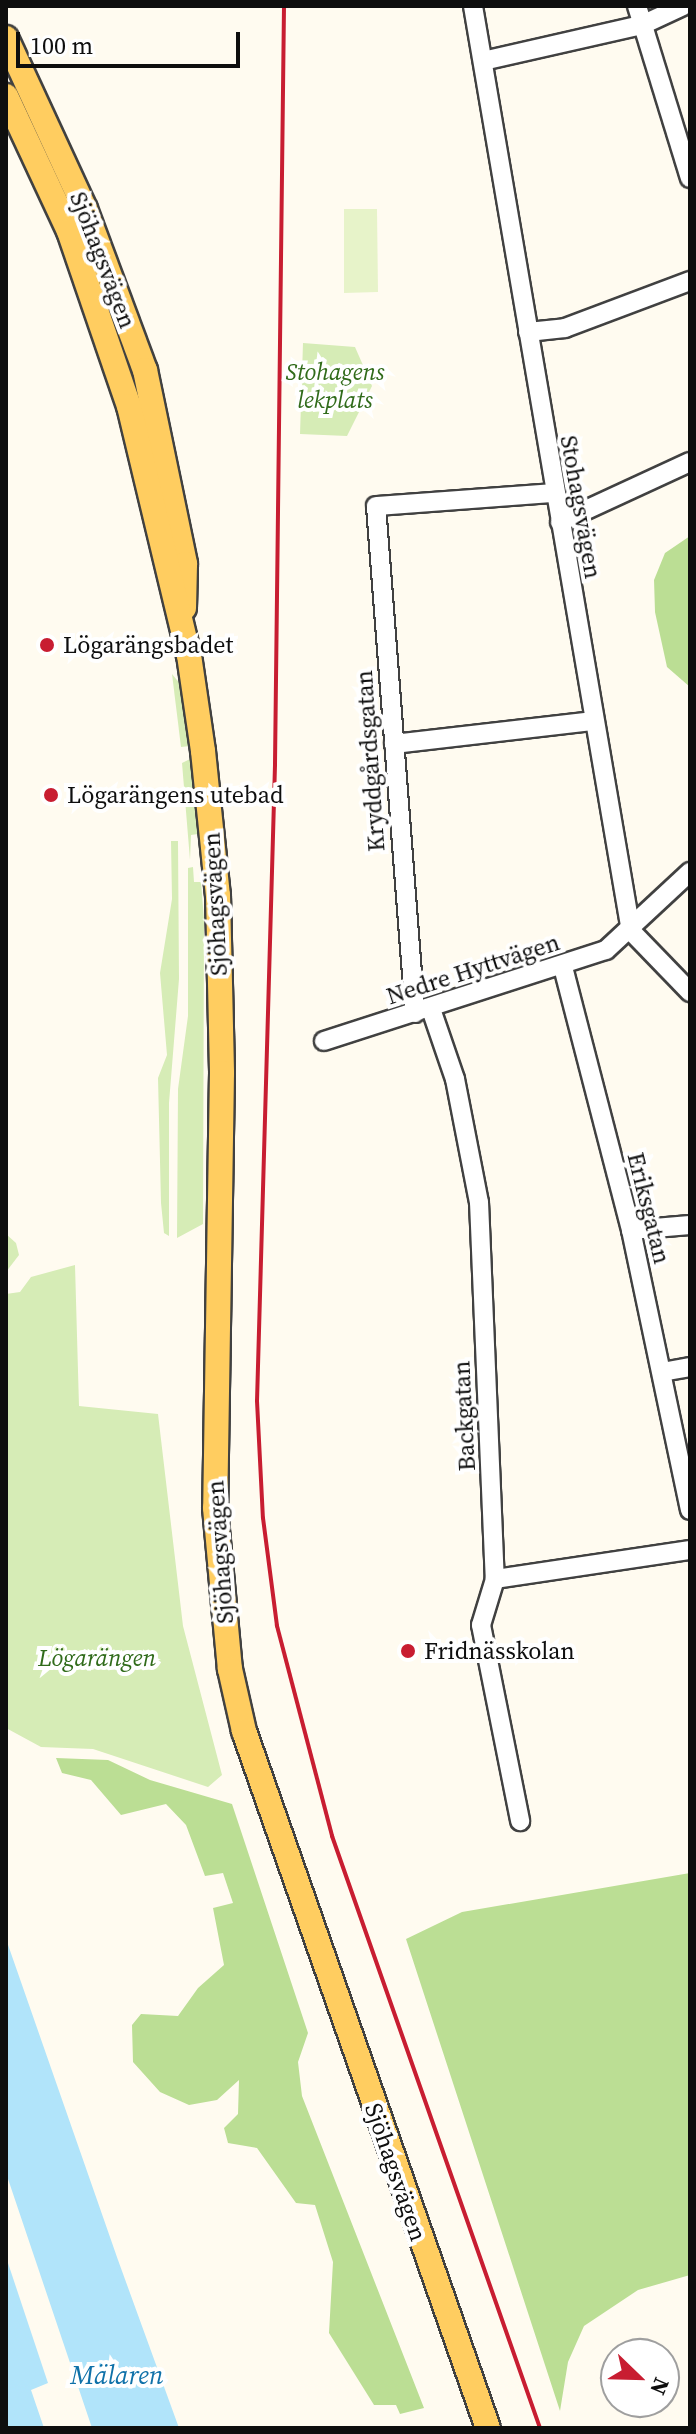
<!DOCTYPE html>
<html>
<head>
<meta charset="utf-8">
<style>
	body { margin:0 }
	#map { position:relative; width:696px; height:2434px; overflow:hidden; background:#fffbf0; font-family:"Source Serif 4",serif }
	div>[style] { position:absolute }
	.green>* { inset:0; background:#d6ecb6 }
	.forest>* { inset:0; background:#bbde94 }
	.pitch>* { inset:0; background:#e7f3c9 }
	.water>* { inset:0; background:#b1e4fa }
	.roads { filter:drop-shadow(2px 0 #414141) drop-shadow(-2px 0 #414141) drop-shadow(0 2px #414141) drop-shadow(0 -2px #414141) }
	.minor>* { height:18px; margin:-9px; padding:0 9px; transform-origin:9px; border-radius:9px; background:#fff }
	.major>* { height:24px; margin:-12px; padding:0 12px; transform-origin:12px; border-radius:12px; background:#ffcd60 }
	.rail>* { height:4px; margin:-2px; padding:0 2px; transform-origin:2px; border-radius:2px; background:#c81d31 }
	.dots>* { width:22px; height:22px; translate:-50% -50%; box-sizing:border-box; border:4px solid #fff; border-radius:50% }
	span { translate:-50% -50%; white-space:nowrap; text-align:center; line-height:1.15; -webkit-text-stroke:8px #fff; paint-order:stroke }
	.street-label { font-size:24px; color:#0e0e0e }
	.park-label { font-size:24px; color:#306b1a; font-style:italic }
	.poi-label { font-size:24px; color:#0e0e0e }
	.left { translate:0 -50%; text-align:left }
	.water-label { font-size:26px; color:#0f71a9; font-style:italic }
	.frame { position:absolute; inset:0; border:8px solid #0e0e0e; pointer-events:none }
	.north { position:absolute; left:600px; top:2338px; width:80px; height:80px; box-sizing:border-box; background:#fff; border:2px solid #9f9f9f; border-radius:50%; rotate:113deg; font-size:22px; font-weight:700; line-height:32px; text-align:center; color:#0e0e0e }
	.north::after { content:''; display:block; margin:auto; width:28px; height:36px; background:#c81d31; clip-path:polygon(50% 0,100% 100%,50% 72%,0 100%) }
	.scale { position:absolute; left:16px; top:32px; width:224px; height:36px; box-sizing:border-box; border:4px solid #0e0e0e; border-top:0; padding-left:10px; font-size:24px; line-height:28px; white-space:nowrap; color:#0e0e0e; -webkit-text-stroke:6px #fff; paint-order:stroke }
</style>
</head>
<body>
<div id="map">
	<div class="green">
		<div style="clip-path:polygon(303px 343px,355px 347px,372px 386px,347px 436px,300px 434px)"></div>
		<div style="clip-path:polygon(172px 674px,181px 685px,190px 746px,181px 747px)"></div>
		<div style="clip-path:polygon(192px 758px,198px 834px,191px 835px,190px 860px,182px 763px)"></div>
		<div style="clip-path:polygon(171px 841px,178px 841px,179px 979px,169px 1103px,169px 1236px,164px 1233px,161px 1203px,158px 1078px,167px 1055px,160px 973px,172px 899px)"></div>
		<div style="clip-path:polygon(193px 867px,194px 882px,201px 882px,204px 920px,203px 1224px,177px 1238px,178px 1089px,188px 1016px,188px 868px)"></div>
		<div style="clip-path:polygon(6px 1234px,16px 1243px,19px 1255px,6px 1272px)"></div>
		<div style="clip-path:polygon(75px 1265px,79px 1406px,158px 1414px,183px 1626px,222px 1775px,208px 1787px,93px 1749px,41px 1747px,6px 1728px,6px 1294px,20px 1292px,31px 1277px)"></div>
	</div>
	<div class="forest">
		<div style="clip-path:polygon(690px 536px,690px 687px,667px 667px,655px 612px,654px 580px,665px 553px)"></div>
		<div style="clip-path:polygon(56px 1758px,108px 1760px,150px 1780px,232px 1804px,308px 2033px,298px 2062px,302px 2096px,424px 2408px,400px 2414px,396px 2405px,374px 2405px,329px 2333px,333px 2262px,315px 2205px,296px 2203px,257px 2148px,228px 2143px,224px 2128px,238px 2114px,239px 2080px,217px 2100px,189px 2105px,160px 2092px,133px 2062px,132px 2025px,141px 2014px,178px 2016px,198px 1988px,224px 1965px,213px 1908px,233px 1903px,223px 1873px,205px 1876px,186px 1825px,166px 1804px,121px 1815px,91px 1780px,62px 1773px)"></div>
		<div style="clip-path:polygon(690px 1873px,690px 2275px,638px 2290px,584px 2326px,568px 2362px,560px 2411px,406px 1939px,462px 1912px)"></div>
	</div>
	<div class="pitch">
		<div style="clip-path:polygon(344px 209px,377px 209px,378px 292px,344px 293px)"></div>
	</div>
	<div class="water">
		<div style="clip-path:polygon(6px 1939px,118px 2260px,179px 2428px,92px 2428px,6px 2173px)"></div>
		<div style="clip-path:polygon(6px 2257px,48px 2383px,31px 2390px,44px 2428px,6px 2428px)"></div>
	</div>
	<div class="roads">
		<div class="minor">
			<div style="left:473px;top:6px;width:938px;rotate:80.31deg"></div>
			<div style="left:631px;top:931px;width:85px;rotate:46deg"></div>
			<div style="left:637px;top:6px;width:180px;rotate:72.9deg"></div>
			<div style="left:483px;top:61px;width:163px;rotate:-12.8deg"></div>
			<div style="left:642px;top:25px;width:45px;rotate:-24.9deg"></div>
			<div style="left:528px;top:332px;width:37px;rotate:-6deg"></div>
			<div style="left:565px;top:328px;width:134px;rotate:-20.6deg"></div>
			<div style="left:560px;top:522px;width:143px;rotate:-24.8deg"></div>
			<div style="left:394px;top:744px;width:201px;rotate:-6.6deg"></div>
			<div style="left:563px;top:967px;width:272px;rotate:75.5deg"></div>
			<div style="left:631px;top:1230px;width:286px;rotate:78.1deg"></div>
			<div style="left:431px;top:1009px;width:74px;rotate:71.1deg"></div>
			<div style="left:455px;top:1079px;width:125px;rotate:79deg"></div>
			<div style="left:479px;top:1202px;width:377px;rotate:87.6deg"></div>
			<div style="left:495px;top:1579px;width:48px;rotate:106.9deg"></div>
			<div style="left:481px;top:1625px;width:200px;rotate:78.7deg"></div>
			<div style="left:415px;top:1013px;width:508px;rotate:-94.4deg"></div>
			<div style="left:376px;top:506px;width:177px;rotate:-4.2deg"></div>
			<div style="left:324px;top:1041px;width:296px;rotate:-17.9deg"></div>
			<div style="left:606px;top:950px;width:115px;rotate:-42.9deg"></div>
			<div style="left:631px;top:1230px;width:59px;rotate:-4.8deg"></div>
			<div style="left:662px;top:1372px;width:28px;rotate:-10deg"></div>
			<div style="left:495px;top:1579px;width:197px;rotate:-8.5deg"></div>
		</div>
		<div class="major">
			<div style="left:6px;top:38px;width:188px;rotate:65.2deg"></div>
			<div style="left:85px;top:209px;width:172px;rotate:69.6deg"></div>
			<div style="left:145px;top:370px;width:198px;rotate:78.3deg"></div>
			<div style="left:185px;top:564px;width:44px;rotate:91.3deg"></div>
			<div style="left:6px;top:96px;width:149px;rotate:65deg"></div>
			<div style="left:69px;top:231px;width:185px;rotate:71.1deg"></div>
			<div style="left:129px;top:406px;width:256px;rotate:76.5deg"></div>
			<div style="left:189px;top:655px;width:97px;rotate:81.7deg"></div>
			<div style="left:203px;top:751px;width:145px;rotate:84.1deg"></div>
			<div style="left:218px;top:895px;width:178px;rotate:88.7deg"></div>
			<div style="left:222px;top:1073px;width:435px;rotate:90.9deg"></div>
			<div style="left:215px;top:1508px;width:162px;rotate:84.7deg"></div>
			<div style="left:230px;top:1669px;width:64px;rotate:77.3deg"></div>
			<div style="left:244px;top:1731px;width:738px;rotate:70.71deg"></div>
		</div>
	</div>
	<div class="rail">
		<div style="left:284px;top:6px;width:759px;rotate:90.68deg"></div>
		<div style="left:275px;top:765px;width:636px;rotate:91.62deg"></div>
		<div style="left:257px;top:1401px;width:117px;rotate:87.1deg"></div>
		<div style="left:263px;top:1518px;width:109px;rotate:82.6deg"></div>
		<div style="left:277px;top:1626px;width:217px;rotate:75.3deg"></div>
		<div style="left:332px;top:1836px;width:627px;rotate:70.64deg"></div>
	</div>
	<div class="dots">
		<div style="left:47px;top:645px;background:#c81d31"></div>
		<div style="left:51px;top:795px;background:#c81d31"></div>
		<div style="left:408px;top:1651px;background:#c81d31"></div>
	</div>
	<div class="street-label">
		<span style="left:103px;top:260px;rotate:69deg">Sjöhagsvägen</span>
		<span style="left:581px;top:507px;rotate:80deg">Stohagsvägen</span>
		<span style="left:370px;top:761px;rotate:-94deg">Kryddgårdsgatan</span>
		<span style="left:215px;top:904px;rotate:-93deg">Sjöhagsvägen</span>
		<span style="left:473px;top:969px;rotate:-18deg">Nedre Hyttvägen</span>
		<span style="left:649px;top:1208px;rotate:76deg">Eriksgatan</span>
		<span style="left:464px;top:1416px;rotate:-93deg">Backgatan</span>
		<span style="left:220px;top:1552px;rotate:-94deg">Sjöhagsvägen</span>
		<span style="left:396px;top:2172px;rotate:71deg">Sjöhagsvägen</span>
	</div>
	<div class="park-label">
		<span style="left:335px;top:386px">Stohagens<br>lekplats</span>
		<span style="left:97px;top:1658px">Lögarängen</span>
	</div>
	<div class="poi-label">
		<span class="left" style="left:63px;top:645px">Lögarängsbadet</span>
		<span class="left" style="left:67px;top:795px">Lögarängens utebad</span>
		<span class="left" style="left:424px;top:1651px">Fridnässkolan</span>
	</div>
	<div class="water-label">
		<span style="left:117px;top:2376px">Mälaren</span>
	</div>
	<div class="frame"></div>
	<div class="north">N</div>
	<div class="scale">100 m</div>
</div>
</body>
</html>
